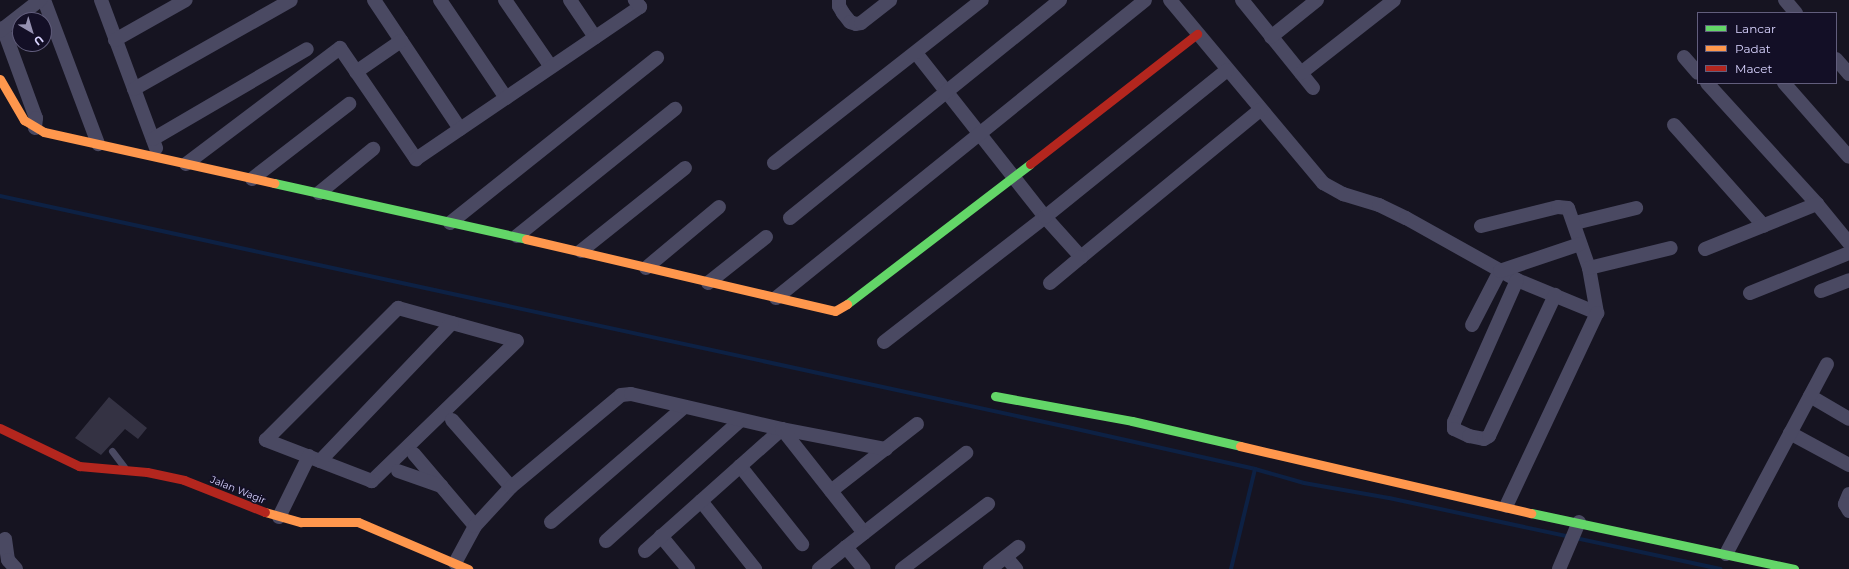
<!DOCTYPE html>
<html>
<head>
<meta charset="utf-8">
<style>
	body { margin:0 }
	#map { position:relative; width:1849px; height:569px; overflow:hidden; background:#161421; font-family:Montserrat,sans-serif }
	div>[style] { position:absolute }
	.stream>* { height:4px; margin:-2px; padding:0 2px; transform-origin:2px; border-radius:2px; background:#0d2144 }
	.building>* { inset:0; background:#343243 }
	.lane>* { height:7px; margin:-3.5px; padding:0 3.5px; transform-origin:3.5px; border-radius:3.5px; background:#4a4962 }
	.street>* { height:14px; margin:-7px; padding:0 7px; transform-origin:7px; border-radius:7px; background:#4a4962 }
	.fast>* { height:9px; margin:-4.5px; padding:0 4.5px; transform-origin:4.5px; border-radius:4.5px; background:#63d668 }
	.slow>* { height:9px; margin:-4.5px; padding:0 4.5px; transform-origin:4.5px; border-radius:4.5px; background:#ff974d }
	.jam>* { height:9px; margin:-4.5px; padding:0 4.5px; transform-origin:4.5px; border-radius:4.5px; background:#b3261e }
	span { translate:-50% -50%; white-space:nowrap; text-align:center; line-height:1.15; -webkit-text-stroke:3px #130f26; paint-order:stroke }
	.street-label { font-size:10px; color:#d9d4ff }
	.legend { position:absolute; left:1697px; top:12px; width:140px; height:72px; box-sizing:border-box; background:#130f26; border:1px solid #625e7d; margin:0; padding:5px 7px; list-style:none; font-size:12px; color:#d9d4ff }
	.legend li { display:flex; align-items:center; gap:8px; height:20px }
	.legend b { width:20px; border:1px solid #625e7d }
	.north { position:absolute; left:12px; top:12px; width:40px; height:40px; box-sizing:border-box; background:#130f26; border:1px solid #625e7d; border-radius:50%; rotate:142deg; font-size:11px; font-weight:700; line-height:16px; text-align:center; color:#d9d4ff }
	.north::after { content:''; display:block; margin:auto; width:14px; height:18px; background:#9591b1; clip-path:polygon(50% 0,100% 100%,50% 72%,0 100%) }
</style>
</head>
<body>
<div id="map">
	<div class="stream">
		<div style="left:0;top:196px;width:1097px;rotate:12.21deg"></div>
		<div style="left:1072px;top:428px;width:188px;rotate:12.6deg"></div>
		<div style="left:1255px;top:469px;width:51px;rotate:15.9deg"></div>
		<div style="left:1304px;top:483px;width:86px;rotate:10deg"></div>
		<div style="left:1389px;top:498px;width:339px;rotate:12.1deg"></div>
		<div style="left:1231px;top:569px;width:103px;rotate:-76.5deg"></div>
	</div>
	<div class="building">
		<div style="clip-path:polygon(109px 397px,147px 428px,138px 439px,125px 429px,101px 455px,75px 438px)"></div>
	</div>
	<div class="lane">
		<div style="left:112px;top:451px;width:20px;rotate:53deg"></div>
	</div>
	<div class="street">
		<div style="left:44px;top:0;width:154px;rotate:69.4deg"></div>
		<div style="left:101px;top:0;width:158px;rotate:69.6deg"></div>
		<div style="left:374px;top:0;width:155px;rotate:56.3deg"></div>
		<div style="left:440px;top:0;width:118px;rotate:56deg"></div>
		<div style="left:505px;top:0;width:81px;rotate:55.5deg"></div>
		<div style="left:570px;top:0;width:45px;rotate:56deg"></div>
		<div style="left:839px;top:0;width:6px;rotate:90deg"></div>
		<div style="left:839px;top:6px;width:8px;rotate:60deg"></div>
		<div style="left:843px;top:13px;width:11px;rotate:52deg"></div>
		<div style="left:850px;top:22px;width:6px;rotate:18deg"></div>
		<div style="left:856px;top:24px;width:5px;rotate:-11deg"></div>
		<div style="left:861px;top:23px;width:37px;rotate:-38deg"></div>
		<div style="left:1170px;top:0;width:239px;rotate:50.1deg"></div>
		<div style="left:1323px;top:183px;width:23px;rotate:29deg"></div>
		<div style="left:1343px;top:194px;width:38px;rotate:17deg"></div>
		<div style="left:1379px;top:205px;width:30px;rotate:26deg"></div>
		<div style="left:1406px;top:218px;width:127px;rotate:29.2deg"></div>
		<div style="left:1517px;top:280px;width:87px;rotate:22.4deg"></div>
		<div style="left:1242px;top:0;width:113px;rotate:51.1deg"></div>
		<div style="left:1785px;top:0;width:17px;rotate:50deg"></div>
		<div style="left:3px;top:28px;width:96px;rotate:69.9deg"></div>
		<div style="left:36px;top:118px;width:10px;rotate:96deg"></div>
		<div style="left:0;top:31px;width:51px;rotate:-37.8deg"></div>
		<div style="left:1271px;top:37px;width:59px;rotate:-38.8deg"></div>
		<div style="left:115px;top:40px;width:81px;rotate:-29.4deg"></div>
		<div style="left:916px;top:53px;width:209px;rotate:51.8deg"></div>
		<div style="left:1045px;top:217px;width:54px;rotate:48deg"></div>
		<div style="left:1081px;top:257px;width:232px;rotate:-39.4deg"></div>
		<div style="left:1684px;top:57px;width:21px;rotate:49deg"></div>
		<div style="left:1836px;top:59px;width:20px;rotate:49deg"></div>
		<div style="left:356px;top:72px;width:55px;rotate:-34.6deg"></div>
		<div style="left:1301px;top:73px;width:118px;rotate:-38.1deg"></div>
		<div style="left:1707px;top:83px;width:164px;rotate:47.7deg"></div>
		<div style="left:1817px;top:204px;width:50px;rotate:50.6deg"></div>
		<div style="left:1784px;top:83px;width:98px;rotate:48.7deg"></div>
		<div style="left:134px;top:89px;width:180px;rotate:-29.5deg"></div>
		<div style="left:1674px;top:125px;width:135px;rotate:48.3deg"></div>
		<div style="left:153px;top:139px;width:178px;rotate:-30.3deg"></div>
		<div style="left:774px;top:163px;width:264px;rotate:-38.1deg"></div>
		<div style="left:186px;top:164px;width:193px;rotate:-37deg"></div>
		<div style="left:340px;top:48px;width:135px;rotate:55.6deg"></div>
		<div style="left:416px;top:159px;width:271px;rotate:-34.2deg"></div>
		<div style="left:640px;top:7px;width:9px;rotate:-126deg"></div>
		<div style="left:252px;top:179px;width:123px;rotate:-37.7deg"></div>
		<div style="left:319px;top:193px;width:70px;rotate:-39.2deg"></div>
		<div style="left:790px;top:218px;width:347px;rotate:-38.9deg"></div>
		<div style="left:450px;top:223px;width:265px;rotate:-38.6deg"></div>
		<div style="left:1575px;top:223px;width:63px;rotate:-13.8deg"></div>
		<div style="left:1481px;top:226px;width:79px;rotate:-13.9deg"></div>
		<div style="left:1558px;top:207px;width:10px;rotate:6deg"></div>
		<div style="left:1568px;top:208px;width:64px;rotate:70.7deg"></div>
		<div style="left:1589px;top:268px;width:46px;rotate:79.9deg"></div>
		<div style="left:1597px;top:313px;width:213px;rotate:115.2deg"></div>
		<div style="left:517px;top:236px;width:203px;rotate:-38.8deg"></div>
		<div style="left:1705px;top:249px;width:121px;rotate:-21.9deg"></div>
		<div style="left:581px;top:251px;width:133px;rotate:-38.6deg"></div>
		<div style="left:646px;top:268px;width:95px;rotate:-39.9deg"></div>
		<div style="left:1589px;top:268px;width:84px;rotate:-13.7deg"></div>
		<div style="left:1517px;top:280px;width:155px;rotate:113.9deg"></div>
		<div style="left:1454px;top:422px;width:7px;rotate:90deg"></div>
		<div style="left:1454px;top:429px;width:17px;rotate:25deg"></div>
		<div style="left:1469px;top:436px;width:15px;rotate:11deg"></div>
		<div style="left:1484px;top:439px;width:6px;rotate:-31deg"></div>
		<div style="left:1489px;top:436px;width:156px;rotate:-64.9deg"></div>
		<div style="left:708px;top:283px;width:74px;rotate:-38.4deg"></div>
		<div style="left:1050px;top:283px;width:40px;rotate:-40deg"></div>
		<div style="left:1821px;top:291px;width:30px;rotate:-21deg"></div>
		<div style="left:1750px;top:293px;width:107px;rotate:-22deg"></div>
		<div style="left:776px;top:298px;width:474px;rotate:-38.9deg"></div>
		<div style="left:398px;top:308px;width:123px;rotate:15.5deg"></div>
		<div style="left:517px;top:341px;width:202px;rotate:136deg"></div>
		<div style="left:372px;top:481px;width:114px;rotate:-158.9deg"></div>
		<div style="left:266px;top:440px;width:187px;rotate:-45deg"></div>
		<div style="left:1472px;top:325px;width:61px;rotate:-62.6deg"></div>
		<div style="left:1500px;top:271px;width:84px;rotate:-18.6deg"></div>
		<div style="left:884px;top:342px;width:204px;rotate:-37.8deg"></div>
		<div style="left:1045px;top:217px;width:234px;rotate:-38.9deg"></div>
		<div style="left:1810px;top:396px;width:45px;rotate:30.5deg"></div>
		<div style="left:452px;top:420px;width:89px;rotate:48.6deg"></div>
		<div style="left:1790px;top:433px;width:67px;rotate:28.5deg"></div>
		<div style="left:414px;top:454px;width:94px;rotate:49.7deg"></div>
		<div style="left:320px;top:461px;width:191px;rotate:-46.3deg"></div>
		<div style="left:740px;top:466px;width:100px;rotate:51.5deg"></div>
		<div style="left:398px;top:471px;width:46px;rotate:19.2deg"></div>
		<div style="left:831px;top:491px;width:109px;rotate:-37.9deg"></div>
		<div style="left:1849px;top:494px;width:11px;rotate:112deg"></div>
		<div style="left:1845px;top:504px;width:8px;rotate:60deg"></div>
		<div style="left:701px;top:501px;width:87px;rotate:51.5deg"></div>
		<div style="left:279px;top:517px;width:68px;rotate:-63.8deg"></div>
		<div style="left:551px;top:522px;width:176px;rotate:-40.8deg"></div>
		<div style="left:864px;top:533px;width:130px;rotate:-38.1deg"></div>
		<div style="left:661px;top:536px;width:43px;rotate:50.7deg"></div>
		<div style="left:5px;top:539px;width:21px;rotate:82deg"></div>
		<div style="left:8px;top:560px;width:12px;rotate:48deg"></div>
		<div style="left:606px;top:541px;width:181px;rotate:-41.9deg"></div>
		<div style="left:645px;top:551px;width:183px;rotate:-41.7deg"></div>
		<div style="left:782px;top:429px;width:106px;rotate:10.9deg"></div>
		<div style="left:1726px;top:554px;width:215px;rotate:-62deg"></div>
		<div style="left:1006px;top:557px;width:16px;rotate:50deg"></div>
		<div style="left:455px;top:563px;width:42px;rotate:-61.6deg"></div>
		<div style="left:475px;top:526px;width:53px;rotate:-47.3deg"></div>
		<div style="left:511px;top:487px;width:143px;rotate:-39.9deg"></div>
		<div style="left:621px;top:395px;width:10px;rotate:-6deg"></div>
		<div style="left:631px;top:394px;width:155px;rotate:13.1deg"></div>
		<div style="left:782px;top:429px;width:132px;rotate:51.7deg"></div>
		<div style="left:864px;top:533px;width:23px;rotate:142deg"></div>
		<div style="left:846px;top:547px;width:28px;rotate:51deg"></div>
		<div style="left:819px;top:569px;width:35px;rotate:-39deg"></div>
		<div style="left:902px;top:569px;width:108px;rotate:-37.1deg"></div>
		<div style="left:990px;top:569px;width:36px;rotate:-38deg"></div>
		<div style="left:1559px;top:569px;width:51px;rotate:-66.9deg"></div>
	</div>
	<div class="fast">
		<div style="left:274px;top:183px;width:258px;rotate:12.5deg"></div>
		<div style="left:847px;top:304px;width:230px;rotate:-37.4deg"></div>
		<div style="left:995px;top:396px;width:139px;rotate:10.3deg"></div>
		<div style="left:1132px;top:421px;width:111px;rotate:13deg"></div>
		<div style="left:1531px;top:513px;width:269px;rotate:12deg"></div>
	</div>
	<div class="slow">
		<div style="left:0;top:79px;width:48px;rotate:59.7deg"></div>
		<div style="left:24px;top:120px;width:23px;rotate:31deg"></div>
		<div style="left:44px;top:132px;width:236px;rotate:12.5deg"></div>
		<div style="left:526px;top:239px;width:317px;rotate:13.1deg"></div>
		<div style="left:835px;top:311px;width:14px;rotate:-30deg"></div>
		<div style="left:1240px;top:446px;width:299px;rotate:13deg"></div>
		<div style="left:265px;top:512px;width:37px;rotate:16deg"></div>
		<div style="left:301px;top:522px;width:57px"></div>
		<div style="left:358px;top:522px;width:120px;rotate:23.1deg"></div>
	</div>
	<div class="jam">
		<div style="left:1030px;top:164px;width:212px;rotate:-37.9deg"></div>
		<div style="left:0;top:428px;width:88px;rotate:25.7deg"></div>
		<div style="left:79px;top:466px;width:68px;rotate:5deg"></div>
		<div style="left:147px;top:472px;width:38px;rotate:12deg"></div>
		<div style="left:184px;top:480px;width:87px;rotate:21.6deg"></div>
	</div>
	<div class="street-label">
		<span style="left:238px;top:490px;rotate:22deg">Jalan Wagir</span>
	</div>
	<ul class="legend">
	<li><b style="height:5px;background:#63d668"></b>Lancar</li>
	<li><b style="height:5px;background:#ff974d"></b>Padat</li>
	<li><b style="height:5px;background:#b3261e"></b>Macet</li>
	</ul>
	<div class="north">U</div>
</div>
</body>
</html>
